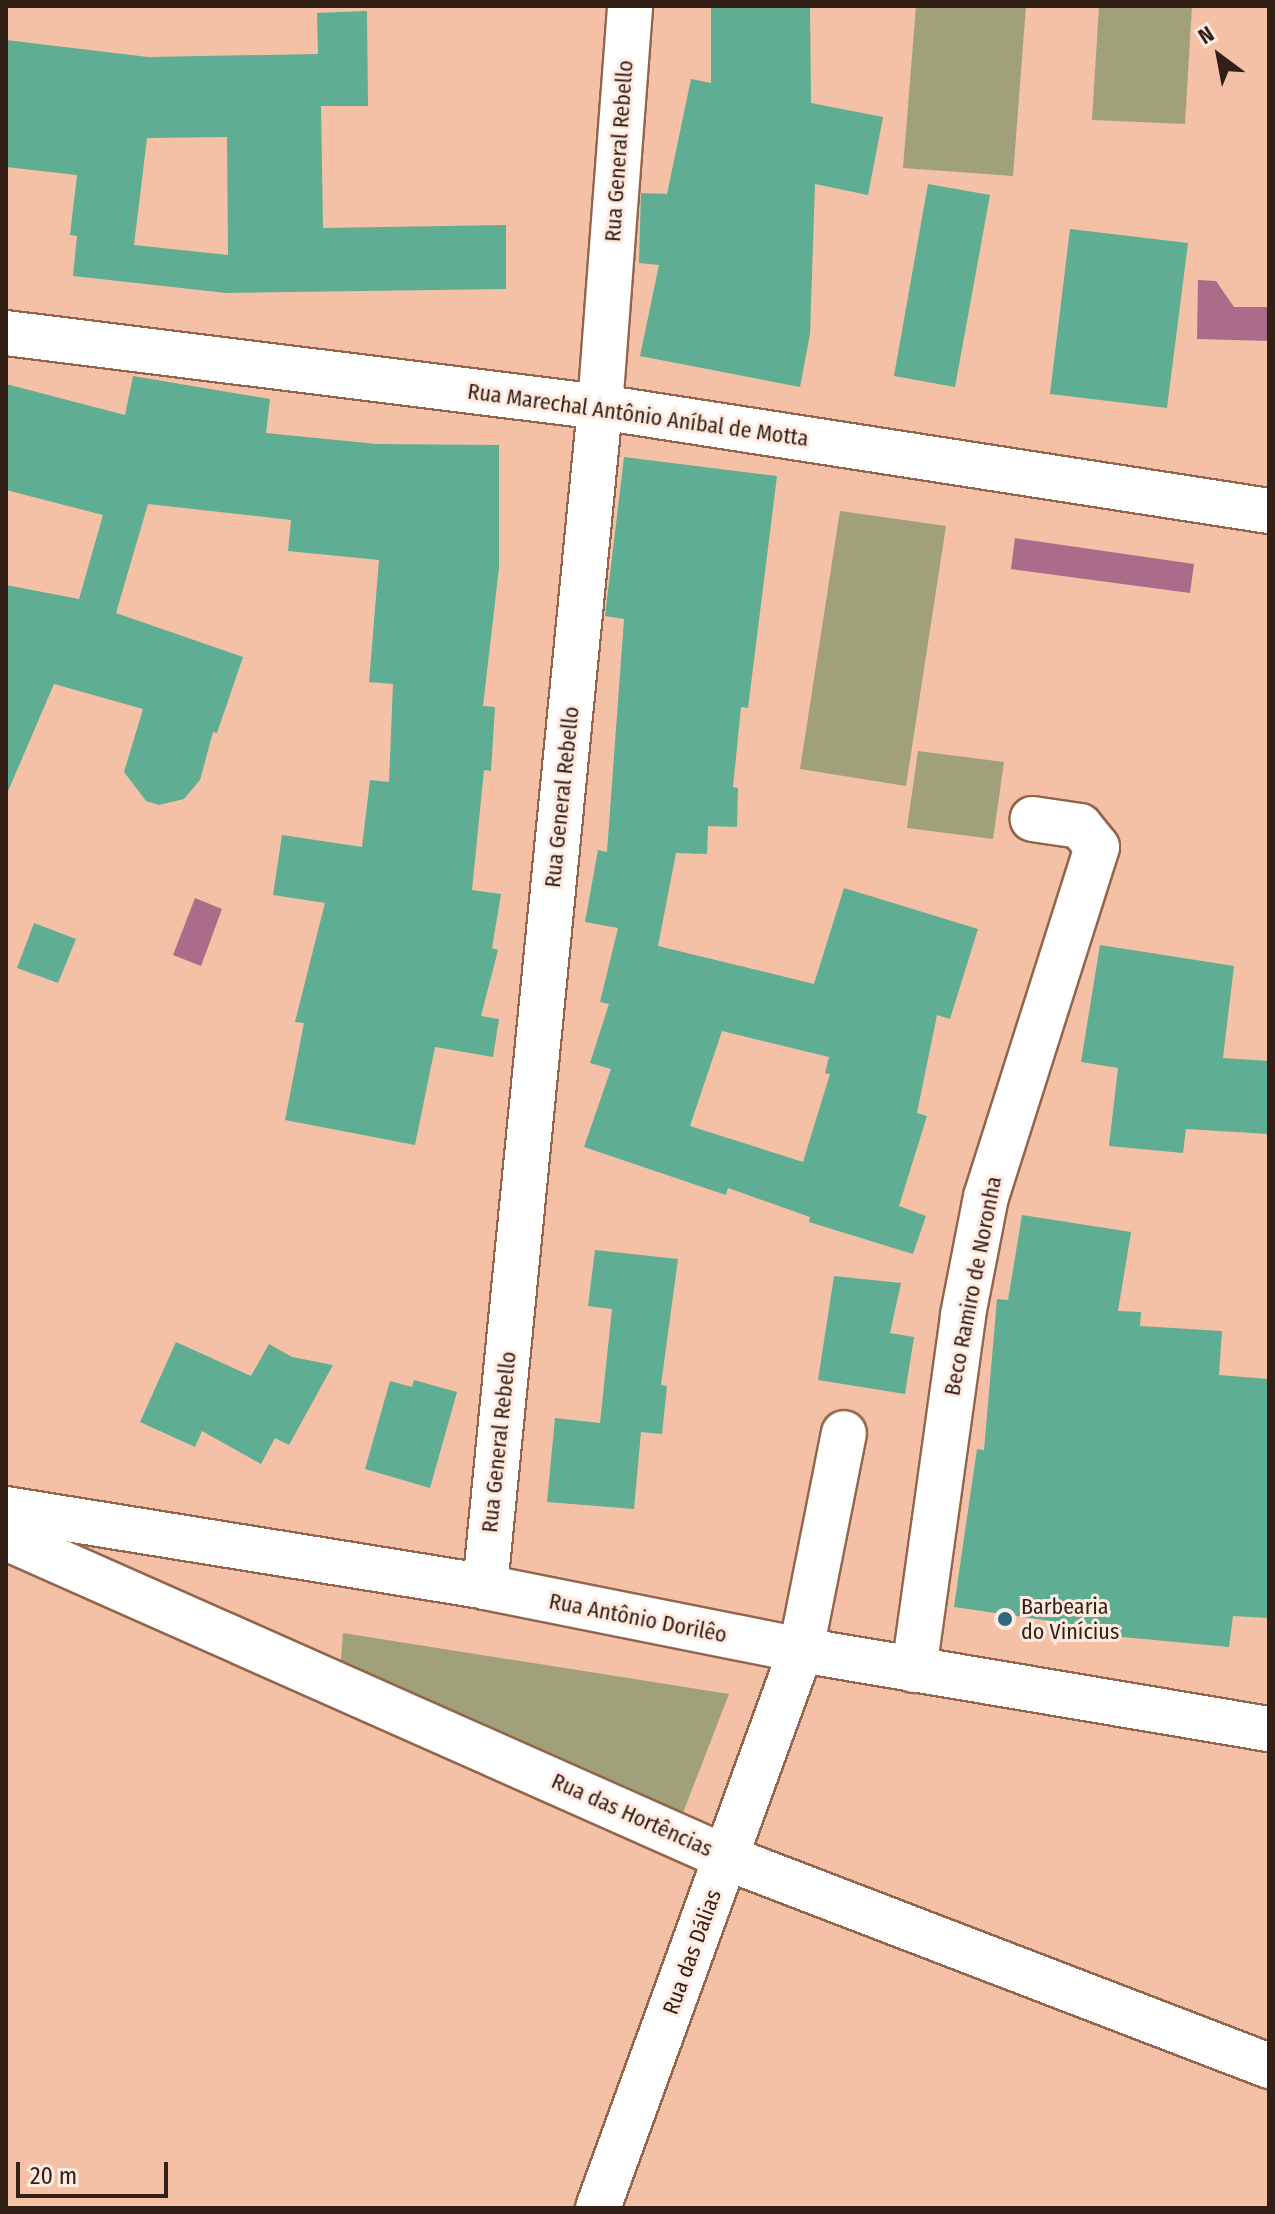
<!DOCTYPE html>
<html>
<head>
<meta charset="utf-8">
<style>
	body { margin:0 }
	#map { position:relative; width:1275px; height:2214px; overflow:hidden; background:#f4c1a6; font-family:"Fira Sans Condensed",sans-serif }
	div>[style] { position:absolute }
	.green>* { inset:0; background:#a0a17a }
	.water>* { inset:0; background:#aa6c8a }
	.building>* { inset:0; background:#5fad92 }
	.roads { filter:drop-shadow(2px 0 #92654c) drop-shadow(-2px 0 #92654c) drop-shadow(0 2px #92654c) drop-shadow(0 -2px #92654c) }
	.minor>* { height:44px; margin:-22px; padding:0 22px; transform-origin:22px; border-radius:22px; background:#fff }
	.dots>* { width:22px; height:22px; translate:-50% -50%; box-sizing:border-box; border:4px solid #ffeadf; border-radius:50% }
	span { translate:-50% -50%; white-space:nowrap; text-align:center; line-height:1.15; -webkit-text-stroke:6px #ffeadf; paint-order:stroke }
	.street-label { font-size:22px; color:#321f15 }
	.poi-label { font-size:22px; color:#321f15 }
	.left { translate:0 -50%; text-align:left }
	.frame { position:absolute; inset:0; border:8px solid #321f15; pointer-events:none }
	.north { position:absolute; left:1179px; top:16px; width:80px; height:80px; -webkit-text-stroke:6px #ffeadf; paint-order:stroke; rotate:328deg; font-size:22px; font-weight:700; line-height:32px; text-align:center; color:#321f15 }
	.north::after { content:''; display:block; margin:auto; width:28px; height:36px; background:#321f15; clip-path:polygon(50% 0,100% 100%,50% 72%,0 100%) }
	.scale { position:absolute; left:16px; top:2162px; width:152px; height:36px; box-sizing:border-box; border:4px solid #321f15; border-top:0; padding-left:10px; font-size:24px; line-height:28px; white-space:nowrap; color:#321f15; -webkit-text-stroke:6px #ffeadf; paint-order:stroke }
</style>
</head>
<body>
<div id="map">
	<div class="green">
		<div style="clip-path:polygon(916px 6px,1026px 6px,1013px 176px,903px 168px)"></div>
		<div style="clip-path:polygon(1099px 6px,1192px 6px,1185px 124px,1092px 120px)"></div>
		<div style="clip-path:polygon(840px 511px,946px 526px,906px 786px,800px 769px)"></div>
		<div style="clip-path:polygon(918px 751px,1004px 762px,993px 839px,907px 828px)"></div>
		<div style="clip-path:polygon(343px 1633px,729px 1694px,681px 1818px,339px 1686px)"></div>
	</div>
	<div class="water">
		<div style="clip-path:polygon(1198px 280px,1216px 281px,1234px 307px,1269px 307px,1269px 341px,1197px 339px)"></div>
		<div style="clip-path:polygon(1015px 538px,1194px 564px,1190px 593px,1011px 569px)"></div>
		<div style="clip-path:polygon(195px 898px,222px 909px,201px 966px,173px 955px)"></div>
	</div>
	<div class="building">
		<div style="clip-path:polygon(711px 6px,810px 6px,811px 103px,883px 117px,868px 195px,815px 184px,810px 334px,800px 387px,640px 356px,659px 265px,639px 263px,641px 193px,667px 194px,691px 79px,711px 83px)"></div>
		<div style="clip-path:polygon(evenodd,367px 11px,368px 106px,321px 106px,323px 228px,506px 225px,506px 289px,226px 293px,73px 276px,77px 236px,70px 235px,77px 175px,6px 167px,6px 40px,148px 57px,318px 54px,317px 13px,367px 11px,227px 137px,228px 255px,134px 245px,147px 138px,227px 137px)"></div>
		<div style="clip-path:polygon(928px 184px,990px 195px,955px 387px,894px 376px)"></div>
		<div style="clip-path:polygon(1070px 229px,1188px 243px,1167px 408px,1050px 394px)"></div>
		<div style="clip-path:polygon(133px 376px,270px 399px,266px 433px,377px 444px,499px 445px,499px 568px,483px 706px,495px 707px,491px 771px,484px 770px,472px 890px,501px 894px,492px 948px,498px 950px,481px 1016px,499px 1019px,493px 1057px,435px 1047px,415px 1145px,285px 1120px,304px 1023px,295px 1022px,325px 903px,273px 895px,282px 835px,362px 847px,370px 780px,389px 782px,393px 684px,369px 682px,379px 560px,288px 551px,291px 520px,148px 504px,116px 613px,243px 657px,217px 733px,213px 732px,200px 780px,184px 799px,159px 805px,146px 801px,124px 772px,143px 709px,54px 684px,6px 796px,6px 585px,79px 599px,103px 515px,6px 490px,6px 384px,125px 415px)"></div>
		<div style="clip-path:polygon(evenodd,624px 457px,777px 476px,748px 708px,741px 707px,733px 787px,738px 788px,737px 827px,708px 826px,707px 854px,676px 853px,658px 946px,814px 984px,844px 888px,978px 929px,950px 1019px,937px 1015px,917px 1113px,927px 1116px,899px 1206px,926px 1216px,913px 1254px,809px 1222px,810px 1217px,728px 1188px,726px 1195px,584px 1147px,611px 1069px,590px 1063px,609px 1004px,600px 1002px,618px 928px,585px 922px,598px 850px,607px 852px,624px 619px,605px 616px,624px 457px,722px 1031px,829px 1057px,825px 1073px,830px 1074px,803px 1162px,690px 1126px,722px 1031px)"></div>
		<div style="clip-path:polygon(34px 923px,76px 939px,58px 983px,17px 968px)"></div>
		<div style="clip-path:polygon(1100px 945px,1234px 966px,1223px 1058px,1269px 1061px,1269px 1134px,1186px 1129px,1183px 1153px,1109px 1146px,1118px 1068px,1081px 1062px)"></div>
		<div style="clip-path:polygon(1022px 1215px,1131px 1232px,1118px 1311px,1141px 1312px,1140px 1326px,1222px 1331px,1219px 1375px,1269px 1379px,1269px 1618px,1233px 1616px,1229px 1647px,1112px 1636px,1113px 1630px,954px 1607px,977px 1449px,984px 1450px,997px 1299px,1008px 1300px)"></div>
		<div style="clip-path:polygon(595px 1250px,678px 1259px,661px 1385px,667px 1386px,662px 1434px,641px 1432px,634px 1509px,547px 1502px,555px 1418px,600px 1423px,612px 1309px,588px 1306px)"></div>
		<div style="clip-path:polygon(834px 1276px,901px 1283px,890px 1333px,914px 1337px,905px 1394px,818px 1380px)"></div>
		<div style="clip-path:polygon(176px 1342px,251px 1376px,269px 1344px,292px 1357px,333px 1365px,289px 1445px,275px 1438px,261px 1464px,202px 1431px,195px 1447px,140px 1422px)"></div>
		<div style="clip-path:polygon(414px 1380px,457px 1392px,430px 1488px,365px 1469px,390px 1381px,412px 1387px)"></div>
	</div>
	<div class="roads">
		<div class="minor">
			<div style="left:6px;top:333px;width:599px;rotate:7.1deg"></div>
			<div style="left:600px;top:407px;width:677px;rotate:8.84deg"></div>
			<div style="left:6px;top:1509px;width:485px;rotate:9.2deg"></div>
			<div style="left:485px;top:1587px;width:322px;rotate:11.3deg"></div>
			<div style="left:801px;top:1650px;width:475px;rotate:9.6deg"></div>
			<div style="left:6px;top:1538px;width:789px;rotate:23.93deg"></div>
			<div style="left:727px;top:1858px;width:581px;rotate:20.99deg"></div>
			<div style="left:485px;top:1587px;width:1186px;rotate:-84.43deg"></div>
			<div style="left:600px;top:407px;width:402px;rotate:-85.7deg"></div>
			<div style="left:914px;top:1670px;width:358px;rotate:-82.1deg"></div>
			<div style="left:963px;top:1315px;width:120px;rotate:-79deg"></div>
			<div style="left:986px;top:1197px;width:367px;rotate:-72.4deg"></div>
			<div style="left:1097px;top:847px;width:27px;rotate:-129deg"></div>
			<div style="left:1080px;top:826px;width:48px;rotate:-171.5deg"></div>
			<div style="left:598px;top:2208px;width:594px;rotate:-70.01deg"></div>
			<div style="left:801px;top:1650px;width:221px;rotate:-78.8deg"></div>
		</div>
	</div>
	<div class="dots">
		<div style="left:1005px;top:1619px;background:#2f6881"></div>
	</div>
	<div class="street-label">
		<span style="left:619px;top:151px;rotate:-86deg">Rua General Rebello</span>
		<span style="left:638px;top:415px;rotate:8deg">Rua Marechal Antônio Aníbal de Motta</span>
		<span style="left:562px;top:797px;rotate:-84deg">Rua General Rebello</span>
		<span style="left:973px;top:1286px;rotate:-79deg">Beco Ramiro de Noronha</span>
		<span style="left:499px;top:1442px;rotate:-84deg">Rua General Rebello</span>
		<span style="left:638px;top:1618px;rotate:11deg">Rua Antônio Dorilêo</span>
		<span style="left:632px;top:1815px;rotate:24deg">Rua das Hortências</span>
		<span style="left:692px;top:1952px;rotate:-70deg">Rua das Dálias</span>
	</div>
	<div class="poi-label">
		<span class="left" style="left:1021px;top:1619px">Barbearia<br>do Vinícius</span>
	</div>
	<div class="frame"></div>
	<div class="north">N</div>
	<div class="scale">20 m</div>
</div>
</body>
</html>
